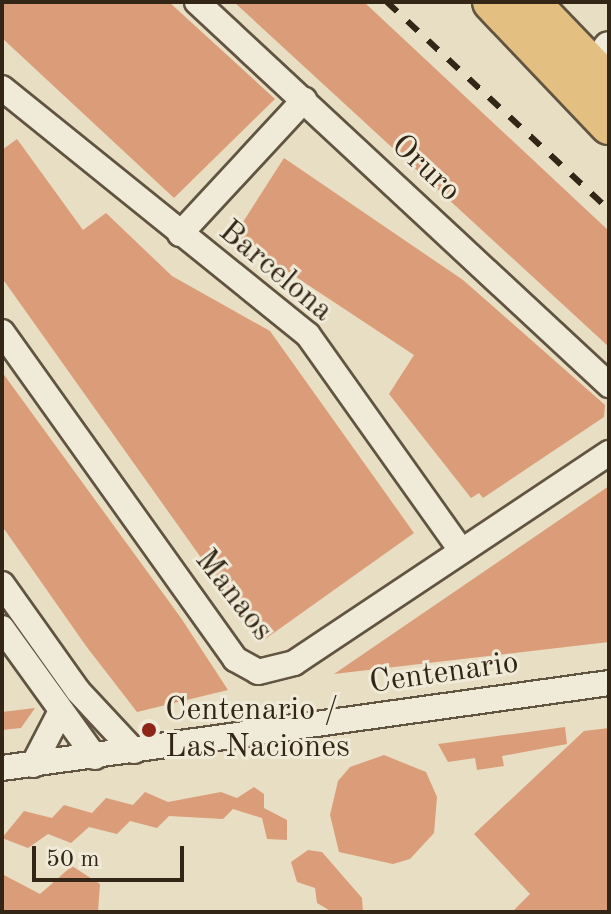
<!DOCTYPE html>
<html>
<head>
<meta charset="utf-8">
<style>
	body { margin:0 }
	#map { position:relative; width:611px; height:914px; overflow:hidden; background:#e8dec3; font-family:"Old Standard TT",serif }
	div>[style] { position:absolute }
	.building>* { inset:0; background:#db9d79 }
	.roads { filter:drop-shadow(2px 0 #615441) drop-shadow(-2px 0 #615441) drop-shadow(0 2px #615441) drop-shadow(0 -2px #615441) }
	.minor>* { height:24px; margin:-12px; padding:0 12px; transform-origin:12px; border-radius:12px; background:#f0ead8 }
	.tertiary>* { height:30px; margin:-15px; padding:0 15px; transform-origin:15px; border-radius:15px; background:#f0ead8 }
	.primary>* { height:38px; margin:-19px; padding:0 19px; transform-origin:19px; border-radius:19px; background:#e4bf82 }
	.rail>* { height:6px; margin-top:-3px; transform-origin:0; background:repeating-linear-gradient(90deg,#342616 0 14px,transparent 0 28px) }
	.dots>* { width:22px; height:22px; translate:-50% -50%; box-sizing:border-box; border:4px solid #f0ead8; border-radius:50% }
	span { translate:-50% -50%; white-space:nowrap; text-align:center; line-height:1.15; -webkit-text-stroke:6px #f0ead8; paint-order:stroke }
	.street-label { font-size:32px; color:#342616 }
	.poi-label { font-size:32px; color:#342616 }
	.left { translate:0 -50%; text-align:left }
	.frame { position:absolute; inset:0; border:4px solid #342616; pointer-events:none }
	.scale { position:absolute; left:32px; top:846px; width:152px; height:36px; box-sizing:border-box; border:4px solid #342616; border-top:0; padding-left:10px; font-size:24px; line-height:28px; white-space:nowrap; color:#342616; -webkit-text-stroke:6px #f0ead8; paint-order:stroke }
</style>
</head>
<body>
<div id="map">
	<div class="building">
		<div style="clip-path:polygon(2px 2px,169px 2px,275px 99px,174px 198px,2px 38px)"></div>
		<div style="clip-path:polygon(234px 2px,364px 2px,609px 231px,609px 347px)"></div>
		<div style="clip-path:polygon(17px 139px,83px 230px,106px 213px,172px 276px,270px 331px,414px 533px,261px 642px,2px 278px,2px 150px)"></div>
		<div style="clip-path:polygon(284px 158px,463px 280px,605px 405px,604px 417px,483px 498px,479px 493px,471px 498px,389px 394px,414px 355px,234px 236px)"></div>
		<div style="clip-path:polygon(2px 372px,181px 618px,228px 690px,137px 712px,86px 646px,2px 526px)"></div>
		<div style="clip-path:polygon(609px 486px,609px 642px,334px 674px)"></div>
		<div style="clip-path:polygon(35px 708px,21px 728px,2px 730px,2px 712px)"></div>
		<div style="clip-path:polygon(565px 727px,567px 744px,502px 756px,504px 766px,477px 770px,475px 758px,448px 762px,438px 744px)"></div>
		<div style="clip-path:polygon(609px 728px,609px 912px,512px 912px,530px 894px,474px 834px,584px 731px)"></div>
		<div style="clip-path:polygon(384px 755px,426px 772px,437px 797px,434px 833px,410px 859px,393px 864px,339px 852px,330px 815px,338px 781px,350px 767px)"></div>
		<div style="clip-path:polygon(254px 787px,264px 794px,264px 808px,287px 820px,287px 840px,267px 839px,262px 818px,233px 809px,223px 819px,169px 816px,157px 828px,130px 821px,117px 834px,89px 827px,71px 843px,48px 834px,28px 848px,2px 838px,24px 811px,52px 818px,64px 805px,92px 813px,106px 798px,133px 805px,145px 792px,168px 802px,221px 792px,237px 798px)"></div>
		<div style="clip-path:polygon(308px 850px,322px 852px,362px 898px,363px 912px,332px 912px,317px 903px,315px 888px,297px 882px,291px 862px)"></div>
		<div style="clip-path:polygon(72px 866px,100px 884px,98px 912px,2px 912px,2px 874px,40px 894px)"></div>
	</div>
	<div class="roads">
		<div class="minor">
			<div style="left:197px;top:2px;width:563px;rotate:42.91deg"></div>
			<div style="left:2px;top:88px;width:393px;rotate:38.9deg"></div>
			<div style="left:308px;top:335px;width:262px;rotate:54.6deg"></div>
			<div style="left:180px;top:234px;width:183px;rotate:-47.2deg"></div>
			<div style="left:2px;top:332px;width:402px;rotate:54.5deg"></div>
			<div style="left:235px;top:659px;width:26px;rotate:29deg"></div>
			<div style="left:258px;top:672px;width:37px;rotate:-14deg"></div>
			<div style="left:294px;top:663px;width:379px;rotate:-33.7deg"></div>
			<div style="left:2px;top:584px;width:131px;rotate:54.6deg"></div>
			<div style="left:78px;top:691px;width:82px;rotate:47deg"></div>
			<div style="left:2px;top:628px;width:159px;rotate:54.2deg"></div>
			<div style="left:33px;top:765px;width:61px;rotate:-62.6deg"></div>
			<div style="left:2px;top:768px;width:613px;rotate:-7.97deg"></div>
		</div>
		<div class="tertiary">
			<div style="left:582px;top:86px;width:47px;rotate:-55.3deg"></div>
		</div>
		<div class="primary">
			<div style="left:492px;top:2px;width:170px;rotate:46.4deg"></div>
			<div style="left:530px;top:2px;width:114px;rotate:46.1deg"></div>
		</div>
	</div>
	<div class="rail">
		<div style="left:387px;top:2px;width:304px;rotate:43.1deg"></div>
	</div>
	<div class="dots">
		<div style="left:149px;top:730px;background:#8f2418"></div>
	</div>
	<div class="street-label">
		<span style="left:425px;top:169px;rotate:43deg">Oruro</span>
		<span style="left:275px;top:272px;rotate:40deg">Barcelona</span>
		<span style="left:233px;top:596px;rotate:52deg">Manaos</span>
		<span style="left:444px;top:674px;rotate:-8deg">Centenario</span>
	</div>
	<div class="poi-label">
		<span class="left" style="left:165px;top:730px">Centenario /<br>Las Naciones</span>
	</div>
	<div class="frame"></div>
	<div class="scale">50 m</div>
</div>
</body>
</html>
